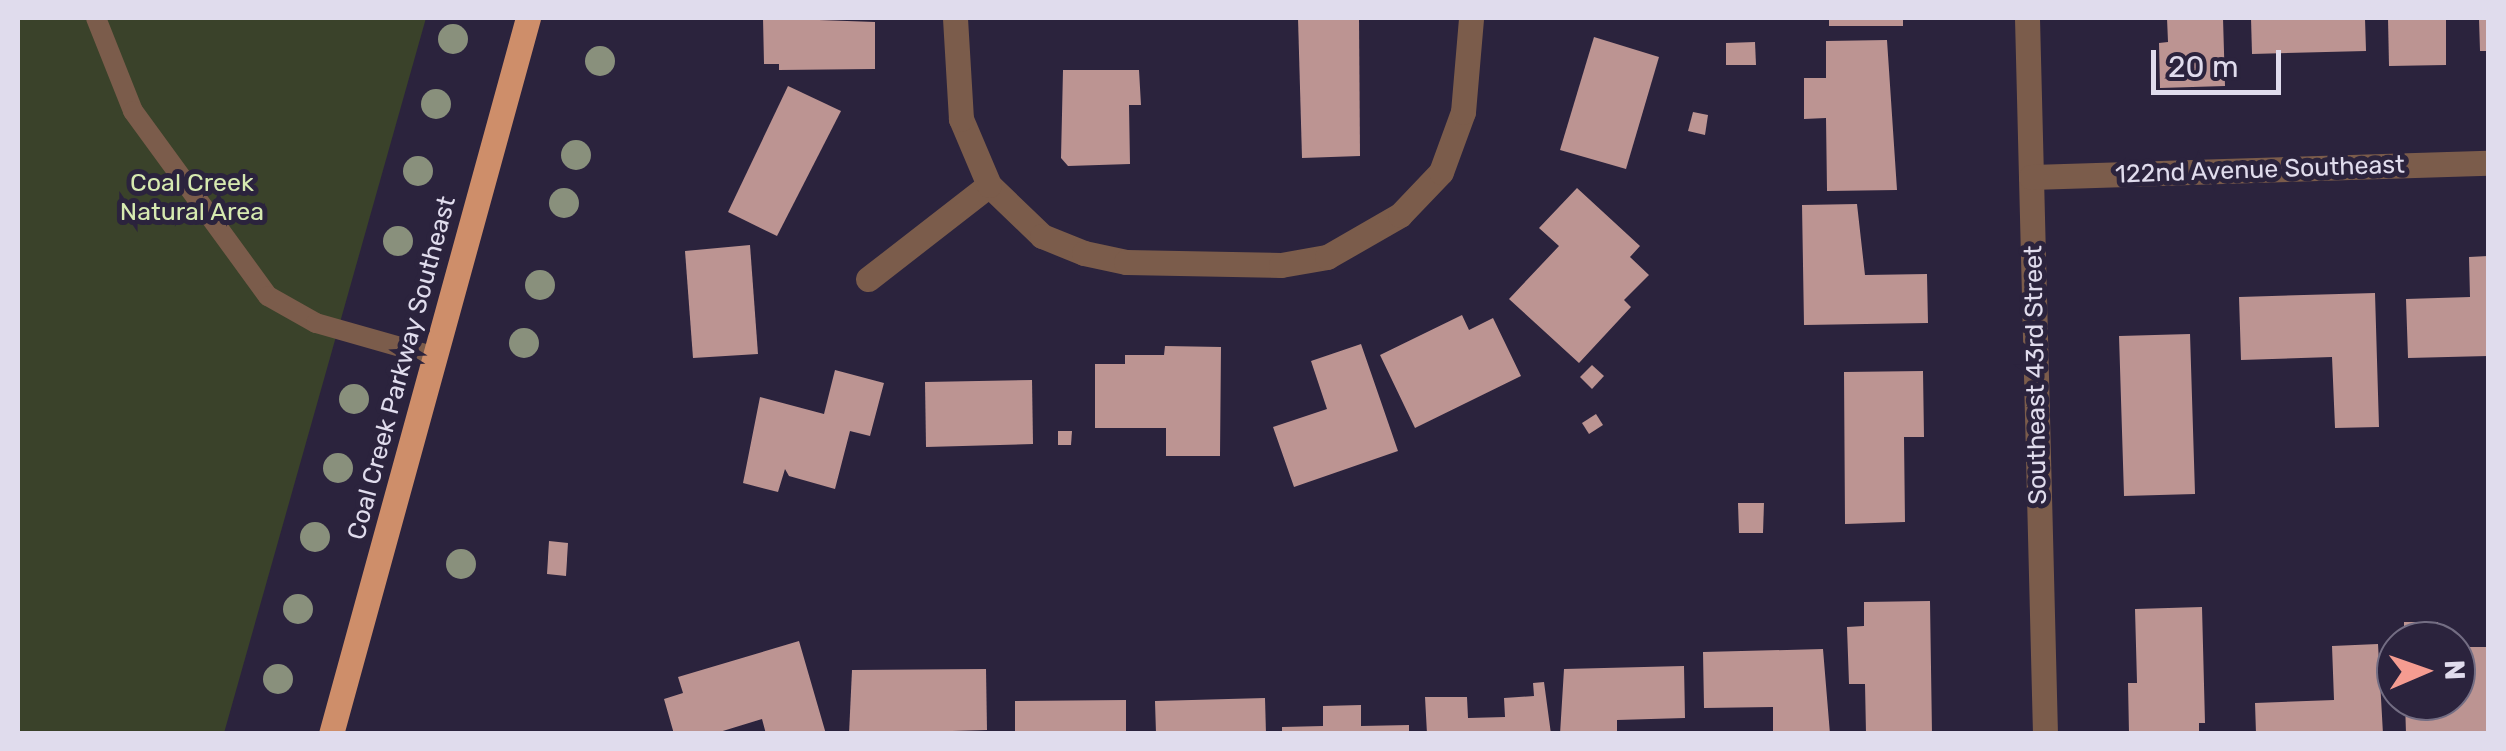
<!DOCTYPE html>
<html>
<head>
<meta charset="utf-8">
<style>
	body { margin:0 }
	#map { position:relative; width:2506px; height:751px; overflow:hidden; background:#2b233d; font-family:Rubik,sans-serif }
	div>[style] { position:absolute }
	.green>* { inset:0; background:#3a422a }
	.building>* { inset:0; background:#bc9492 }
	.service>* { height:20px; margin:-10px; padding:0 10px; transform-origin:10px; border-radius:10px; background:#7b5c4b }
	.minor>* { height:25px; margin:-12.5px; padding:0 12.5px; transform-origin:12.5px; border-radius:12.5px; background:#7b5c4b }
	.primary>* { height:25px; margin:-12.5px; padding:0 12.5px; transform-origin:12.5px; border-radius:12.5px; background:#ce8e6a }
	.trees>* { width:30px; height:30px; margin:-15px; border-radius:50%; background:#89907c }
	span { translate:-50% -50%; white-space:nowrap; text-align:center; line-height:1.15; -webkit-text-stroke:10px #2b233d; paint-order:stroke }
	.street-label { font-size:25px; color:#e0dced }
	.park-label { font-size:25px; color:#d6eab0 }
	.frame { position:absolute; inset:0; border:20px solid #e0dced; pointer-events:none }
	.north { position:absolute; left:2376px; top:621px; width:100px; height:100px; box-sizing:border-box; background:#2b233d; border:2px solid #736d83; border-radius:50%; rotate:88deg; font-size:28px; font-weight:700; line-height:40px; text-align:center; color:#e0dced }
	.north::after { content:''; display:block; margin:auto; width:35px; height:45px; background:#f59c91; clip-path:polygon(50% 0,100% 100%,50% 72%,0 100%) }
	.scale { position:absolute; left:2151px; top:50px; width:130px; height:45px; box-sizing:border-box; border:5px solid #e0dced; border-top:0; padding-left:12px; font-size:30px; line-height:35px; white-space:nowrap; color:#e0dced; -webkit-text-stroke:8px #2b233d; paint-order:stroke }
</style>
</head>
<body>
<div id="map">
	<div class="green">
		<div style="clip-path:polygon(18px 18px,426px 18px,224px 733px,18px 733px)"></div>
	</div>
	<div class="building">
		<div style="clip-path:polygon(763px 18px,875px 22px,875px 69px,779px 70px,779px 64px,764px 64px)"></div>
		<div style="clip-path:polygon(1298px 18px,1359px 18px,1360px 156px,1302px 158px)"></div>
		<div style="clip-path:polygon(1829px 18px,1903px 18px,1903px 26px,1829px 26px)"></div>
		<div style="clip-path:polygon(2167px 18px,2223px 18px,2225px 86px,2160px 88px,2159px 43px,2168px 42px)"></div>
		<div style="clip-path:polygon(2251px 18px,2365px 18px,2366px 51px,2252px 54px)"></div>
		<div style="clip-path:polygon(2388px 18px,2446px 18px,2446px 65px,2389px 66px)"></div>
		<div style="clip-path:polygon(2479px 18px,2488px 18px,2488px 51px,2480px 51px)"></div>
		<div style="clip-path:polygon(1594px 37px,1659px 57px,1626px 169px,1560px 150px)"></div>
		<div style="clip-path:polygon(1887px 40px,1897px 190px,1827px 191px,1826px 118px,1804px 119px,1804px 78px,1826px 78px,1826px 41px)"></div>
		<div style="clip-path:polygon(1755px 42px,1756px 65px,1726px 65px,1726px 43px)"></div>
		<div style="clip-path:polygon(1063px 70px,1139px 70px,1141px 105px,1129px 105px,1130px 164px,1068px 166px,1061px 158px)"></div>
		<div style="clip-path:polygon(788px 86px,841px 111px,777px 236px,728px 212px)"></div>
		<div style="clip-path:polygon(1693px 112px,1708px 115px,1705px 135px,1688px 131px)"></div>
		<div style="clip-path:polygon(1577px 188px,1640px 246px,1630px 257px,1649px 275px,1624px 300px,1631px 307px,1579px 363px,1509px 299px,1559px 246px,1539px 228px)"></div>
		<div style="clip-path:polygon(1857px 204px,1865px 275px,1927px 274px,1928px 323px,1804px 325px,1802px 205px)"></div>
		<div style="clip-path:polygon(750px 245px,758px 354px,693px 358px,685px 251px)"></div>
		<div style="clip-path:polygon(2488px 256px,2488px 356px,2408px 358px,2406px 299px,2470px 297px,2469px 257px)"></div>
		<div style="clip-path:polygon(2375px 293px,2379px 427px,2335px 428px,2332px 357px,2241px 360px,2239px 297px)"></div>
		<div style="clip-path:polygon(1462px 315px,1469px 330px,1493px 318px,1521px 376px,1415px 428px,1380px 355px)"></div>
		<div style="clip-path:polygon(2190px 334px,2195px 494px,2124px 496px,2119px 336px)"></div>
		<div style="clip-path:polygon(1361px 344px,1398px 451px,1294px 487px,1273px 427px,1327px 409px,1311px 361px)"></div>
		<div style="clip-path:polygon(1165px 346px,1221px 347px,1220px 456px,1166px 456px,1166px 428px,1095px 428px,1095px 364px,1125px 364px,1125px 355px,1164px 355px)"></div>
		<div style="clip-path:polygon(1592px 365px,1604px 376px,1592px 389px,1580px 377px)"></div>
		<div style="clip-path:polygon(835px 370px,884px 383px,870px 436px,850px 431px,835px 489px,789px 476px,785px 469px,778px 492px,743px 483px,760px 397px,824px 414px)"></div>
		<div style="clip-path:polygon(1923px 371px,1924px 437px,1904px 437px,1905px 522px,1845px 524px,1844px 372px)"></div>
		<div style="clip-path:polygon(1032px 380px,1033px 444px,926px 447px,925px 382px)"></div>
		<div style="clip-path:polygon(1596px 414px,1603px 425px,1589px 434px,1582px 423px)"></div>
		<div style="clip-path:polygon(1058px 431px,1072px 431px,1071px 445px,1058px 445px)"></div>
		<div style="clip-path:polygon(1738px 503px,1764px 503px,1763px 533px,1739px 533px)"></div>
		<div style="clip-path:polygon(549px 541px,568px 543px,566px 576px,547px 574px)"></div>
		<div style="clip-path:polygon(1930px 601px,1932px 734px,1866px 734px,1865px 684px,1849px 684px,1847px 627px,1864px 626px,1864px 602px)"></div>
		<div style="clip-path:polygon(2202px 607px,2205px 723px,2199px 723px,2199px 734px,2129px 734px,2128px 683px,2137px 683px,2135px 609px)"></div>
		<div style="clip-path:polygon(2404px 622px,2438px 622px,2439px 641px,2404px 641px)"></div>
		<div style="clip-path:polygon(799px 641px,826px 734px,766px 734px,762px 719px,713px 734px,674px 734px,664px 699px,683px 693px,678px 677px)"></div>
		<div style="clip-path:polygon(2378px 644px,2383px 734px,2256px 734px,2255px 703px,2334px 700px,2332px 646px)"></div>
		<div style="clip-path:polygon(2456px 647px,2488px 647px,2488px 734px,2406px 734px,2405px 701px,2456px 701px)"></div>
		<div style="clip-path:polygon(1823px 649px,1830px 734px,1773px 734px,1773px 707px,1704px 708px,1703px 652px)"></div>
		<div style="clip-path:polygon(1684px 666px,1685px 718px,1617px 720px,1617px 734px,1560px 734px,1564px 669px)"></div>
		<div style="clip-path:polygon(986px 669px,987px 730px,849px 734px,852px 670px)"></div>
		<div style="clip-path:polygon(1544px 682px,1551px 734px,1427px 734px,1425px 697px,1467px 697px,1468px 718px,1505px 717px,1504px 698px,1534px 696px,1533px 683px)"></div>
		<div style="clip-path:polygon(1265px 698px,1266px 734px,1156px 734px,1155px 701px)"></div>
		<div style="clip-path:polygon(1126px 700px,1126px 734px,1015px 734px,1015px 701px)"></div>
		<div style="clip-path:polygon(1361px 705px,1361px 726px,1409px 725px,1409px 734px,1282px 734px,1282px 727px,1323px 726px,1323px 706px)"></div>
	</div>
	<div class="service">
		<div style="left:96px;top:18px;width:100px;rotate:68.3deg"></div>
		<div style="left:133px;top:111px;width:229px;rotate:53.9deg"></div>
		<div style="left:268px;top:296px;width:55px;rotate:29.4deg"></div>
		<div style="left:316px;top:323px;width:124px;rotate:15.9deg"></div>
	</div>
	<div class="minor">
		<div style="left:2027px;top:18px;width:716px;rotate:88.56deg"></div>
		<div style="left:2031px;top:177px;width:457px;rotate:-1.8deg"></div>
		<div style="left:989px;top:185px;width:74px;rotate:43.9deg"></div>
		<div style="left:1042px;top:236px;width:45px;rotate:22deg"></div>
		<div style="left:1084px;top:253px;width:43px;rotate:12.1deg"></div>
		<div style="left:1126px;top:262px;width:155px;rotate:1.1deg"></div>
		<div style="left:1281px;top:265px;width:47px;rotate:-9.9deg"></div>
		<div style="left:1327px;top:257px;width:84px;rotate:-29.9deg"></div>
		<div style="left:1400px;top:215px;width:59px;rotate:-46.4deg"></div>
		<div style="left:1441px;top:172px;width:64px;rotate:-69.9deg"></div>
		<div style="left:1463px;top:112px;width:94px;rotate:-85.1deg"></div>
		<div style="left:868px;top:279px;width:153px;rotate:-37.8deg"></div>
		<div style="left:989px;top:185px;width:72px;rotate:-113deg"></div>
		<div style="left:961px;top:119px;width:101px;rotate:-93.4deg"></div>
	</div>
	<div class="primary">
		<div style="left:331px;top:734px;width:743px;rotate:-74.62deg"></div>
	</div>
	<div class="trees">
		<div style="left:453px;top:39px"></div>
		<div style="left:600px;top:61px"></div>
		<div style="left:436px;top:104px"></div>
		<div style="left:576px;top:155px"></div>
		<div style="left:418px;top:171px"></div>
		<div style="left:564px;top:203px"></div>
		<div style="left:398px;top:241px"></div>
		<div style="left:540px;top:285px"></div>
		<div style="left:524px;top:343px"></div>
		<div style="left:354px;top:399px"></div>
		<div style="left:338px;top:468px"></div>
		<div style="left:315px;top:537px"></div>
		<div style="left:461px;top:564px"></div>
		<div style="left:298px;top:609px"></div>
		<div style="left:278px;top:679px"></div>
	</div>
	<div class="street-label">
		<span style="left:2260px;top:170px;rotate:-2deg">122nd Avenue Southeast</span>
		<span style="left:402px;top:368px;rotate:-75deg">Coal Creek Parkway Southeast</span>
		<span style="left:2036px;top:375px;rotate:-91deg">Southeast 43rd Street</span>
	</div>
	<div class="park-label">
		<span style="left:192px;top:198px">Coal Creek<br>Natural Area</span>
	</div>
	<div class="frame"></div>
	<div class="north">N</div>
	<div class="scale">20 m</div>
</div>
</body>
</html>
